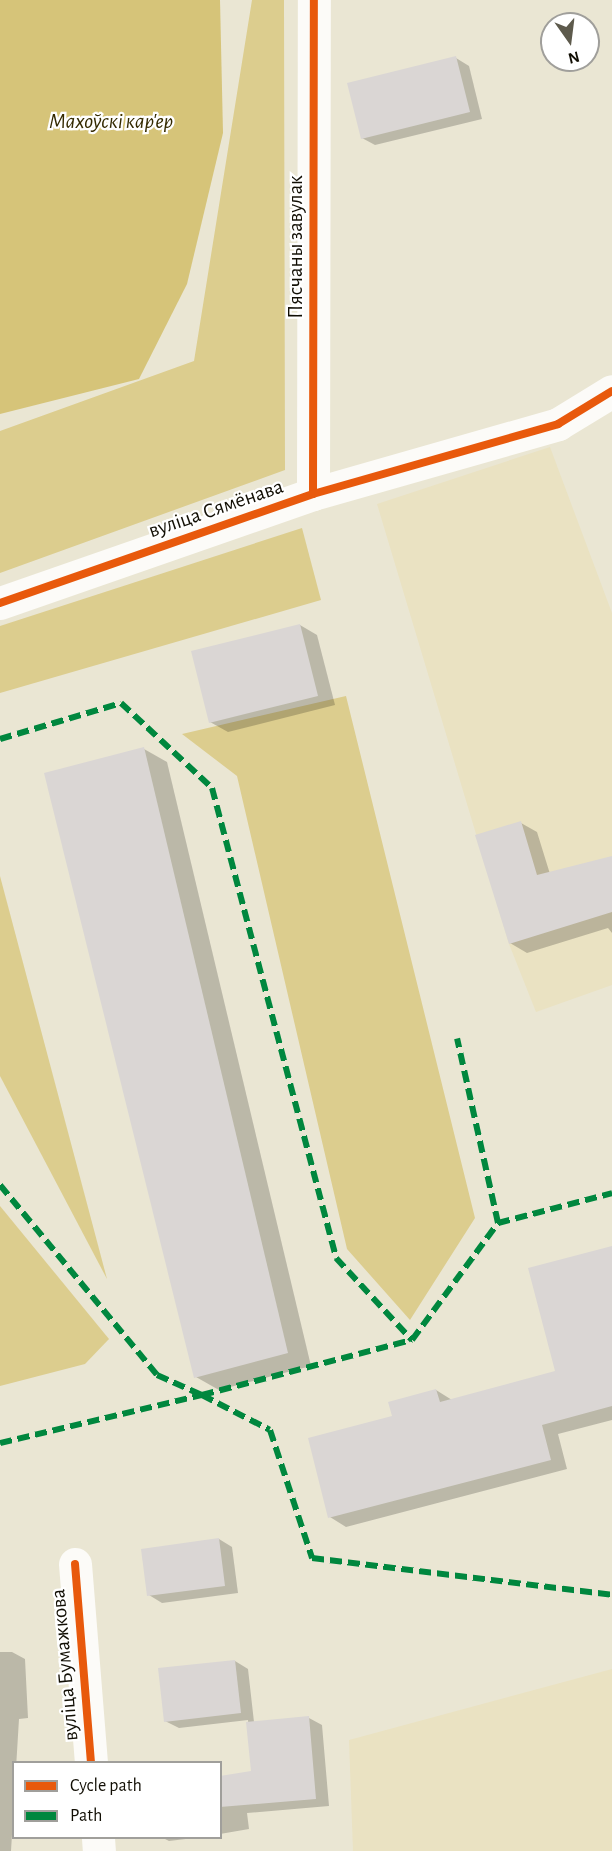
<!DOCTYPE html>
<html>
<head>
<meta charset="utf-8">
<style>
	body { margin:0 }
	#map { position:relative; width:612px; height:1851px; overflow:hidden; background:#eae6d3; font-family:"Alegreya Sans",sans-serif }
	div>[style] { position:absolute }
	.built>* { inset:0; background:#eae2c2 }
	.forest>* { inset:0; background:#dccd8e }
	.water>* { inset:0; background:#d6c479 }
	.shadow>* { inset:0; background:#0003 }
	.building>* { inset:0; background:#dad6d4 }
	.minor>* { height:33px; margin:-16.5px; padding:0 16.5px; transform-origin:16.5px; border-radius:16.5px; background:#fcfbf8 }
	.quiet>* { height:6px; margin-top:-3px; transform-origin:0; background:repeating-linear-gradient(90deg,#00873e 0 12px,transparent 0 18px) }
	.cycleway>* { height:8px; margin:-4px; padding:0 4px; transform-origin:4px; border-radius:4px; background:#e8590c }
	span { translate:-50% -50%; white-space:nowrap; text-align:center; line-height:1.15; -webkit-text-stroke:4.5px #fff; paint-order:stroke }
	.street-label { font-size:21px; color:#110e04 }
	.water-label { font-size:22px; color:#342a00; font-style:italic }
	.legend { position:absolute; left:12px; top:1761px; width:210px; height:78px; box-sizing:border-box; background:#fff; border:2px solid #a09f9b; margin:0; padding:8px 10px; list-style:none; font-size:18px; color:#110e04 }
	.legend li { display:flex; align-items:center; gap:12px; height:30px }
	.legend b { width:30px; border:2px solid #a09f9b }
	.north { position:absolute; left:540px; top:12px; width:60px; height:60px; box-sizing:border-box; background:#fff; border:2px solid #a09f9b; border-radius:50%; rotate:166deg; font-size:16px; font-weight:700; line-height:24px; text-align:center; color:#110e04 }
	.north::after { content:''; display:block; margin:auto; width:21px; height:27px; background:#5d5a4c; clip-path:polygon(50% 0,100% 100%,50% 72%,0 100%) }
</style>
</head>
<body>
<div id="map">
	<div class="built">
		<div style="clip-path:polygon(550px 447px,612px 613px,612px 985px,536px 1012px,509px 944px,377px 504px)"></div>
		<div style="clip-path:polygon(612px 1669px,612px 1851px,353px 1851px,349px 1740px)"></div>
	</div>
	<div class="forest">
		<div style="clip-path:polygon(252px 0,284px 0,285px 470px,0 573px,0 431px,194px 361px)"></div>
		<div style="clip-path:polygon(302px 528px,321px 600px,0 693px,0 626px)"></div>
		<div style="clip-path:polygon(346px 696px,475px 1218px,410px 1320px,347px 1249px,237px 776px,182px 734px)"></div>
		<div style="clip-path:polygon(0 876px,107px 1279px,0 1076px)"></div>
		<div style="clip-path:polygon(0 1206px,109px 1339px,85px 1364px,0 1386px)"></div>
	</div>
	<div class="water">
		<div style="clip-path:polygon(0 0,220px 0,223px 133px,187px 284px,139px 379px,0 414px)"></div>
	</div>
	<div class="shadow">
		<div style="clip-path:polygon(456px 58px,469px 66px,482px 119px,375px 145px,362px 138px)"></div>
		<div style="clip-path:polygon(300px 625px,317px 635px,335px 705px,228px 732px,210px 722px)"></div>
		<div style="clip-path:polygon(144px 749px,167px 762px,311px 1366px,219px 1390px,196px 1377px)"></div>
		<div style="clip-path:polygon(521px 823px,537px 832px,550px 874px,612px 859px,612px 933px,608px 928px,527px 953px,510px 943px)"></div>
		<div style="clip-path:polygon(612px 1248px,612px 1420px,558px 1434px,567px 1469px,346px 1527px,330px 1517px,393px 1417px,436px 1390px,452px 1400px,557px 1372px)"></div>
		<div style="clip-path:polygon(219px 1539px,232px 1547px,238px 1593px,162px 1603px,149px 1595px)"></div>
		<div style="clip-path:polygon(0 1652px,12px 1652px,25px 1659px,28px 1718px,19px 1719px,11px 1851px,0 1851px)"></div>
		<div style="clip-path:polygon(235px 1661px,248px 1669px,254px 1722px,309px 1718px,322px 1725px,329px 1806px,247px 1813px,249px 1829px,220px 1834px,220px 1777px,252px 1773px,248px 1720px,179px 1728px,165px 1721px)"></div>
		<div style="clip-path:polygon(163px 1838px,194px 1838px,169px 1841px)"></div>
	</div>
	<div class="building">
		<div style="clip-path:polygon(456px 56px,470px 112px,361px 139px,347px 83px)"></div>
		<div style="clip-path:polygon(300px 624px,318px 696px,209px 723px,191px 651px)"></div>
		<div style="clip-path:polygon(144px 747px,288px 1353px,194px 1378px,44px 773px)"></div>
		<div style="clip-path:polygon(521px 821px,537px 875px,612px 856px,612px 912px,509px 944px,475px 835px)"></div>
		<div style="clip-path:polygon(612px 1246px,612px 1406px,542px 1425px,551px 1460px,328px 1518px,308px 1438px,392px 1416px,388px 1402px,436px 1389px,440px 1402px,555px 1371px,528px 1268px)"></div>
		<div style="clip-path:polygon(219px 1538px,225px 1586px,147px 1596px,141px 1549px)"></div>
		<div style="clip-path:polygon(235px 1660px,241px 1713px,164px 1722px,158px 1668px)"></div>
		<div style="clip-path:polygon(309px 1716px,316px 1799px,220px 1807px,220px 1776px,251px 1771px,246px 1722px)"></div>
	</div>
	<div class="minor">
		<div style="left:313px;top:494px;width:494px;rotate:-89.9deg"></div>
		<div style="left:0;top:603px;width:331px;rotate:-19.2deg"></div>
		<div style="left:313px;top:494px;width:255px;rotate:-15.9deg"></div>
		<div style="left:558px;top:424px;width:63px;rotate:-31.4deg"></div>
		<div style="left:75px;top:1564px;width:199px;rotate:85.4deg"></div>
		<div style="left:98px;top:1838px;width:13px;rotate:86deg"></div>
	</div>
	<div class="quiet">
		<div style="left:0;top:739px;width:126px;rotate:-16.6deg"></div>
		<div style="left:121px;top:703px;width:125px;rotate:43deg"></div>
		<div style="left:212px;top:788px;width:486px;rotate:75.2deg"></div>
		<div style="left:336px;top:1258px;width:112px;rotate:47.2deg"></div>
		<div style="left:0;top:1185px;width:246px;rotate:50.4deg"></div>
		<div style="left:157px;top:1375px;width:49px;rotate:24deg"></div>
		<div style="left:202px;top:1395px;width:217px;rotate:-14.7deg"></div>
		<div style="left:412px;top:1340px;width:145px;rotate:-53.7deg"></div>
		<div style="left:498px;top:1223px;width:189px;rotate:-102.5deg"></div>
		<div style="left:498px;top:1223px;width:118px;rotate:-14.7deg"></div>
		<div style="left:0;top:1443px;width:208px;rotate:-13.4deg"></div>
		<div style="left:202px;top:1395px;width:76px;rotate:27.2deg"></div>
		<div style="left:270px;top:1430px;width:135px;rotate:71.8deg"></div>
		<div style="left:312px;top:1558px;width:302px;rotate:7deg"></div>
	</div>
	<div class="cycleway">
		<div style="left:313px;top:494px;width:494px;rotate:-89.9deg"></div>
		<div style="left:0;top:603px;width:331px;rotate:-19.2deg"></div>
		<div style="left:313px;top:494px;width:255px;rotate:-15.9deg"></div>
		<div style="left:558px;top:424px;width:63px;rotate:-31.4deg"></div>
		<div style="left:75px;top:1564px;width:199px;rotate:85.4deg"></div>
	</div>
	<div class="street-label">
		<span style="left:296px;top:247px;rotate:-90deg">Пясчаны завулак</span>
		<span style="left:216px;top:509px;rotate:-19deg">вуліца Сямёнава</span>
		<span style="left:65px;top:1665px;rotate:-95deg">вуліца Бумажкова</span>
	</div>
	<div class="water-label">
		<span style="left:111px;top:122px">Махоўскі кар'ер</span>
	</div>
	<ul class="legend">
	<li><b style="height:8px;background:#e8590c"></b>Cycle path</li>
	<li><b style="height:8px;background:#00873e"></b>Path</li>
	</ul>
	<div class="north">N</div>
</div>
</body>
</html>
